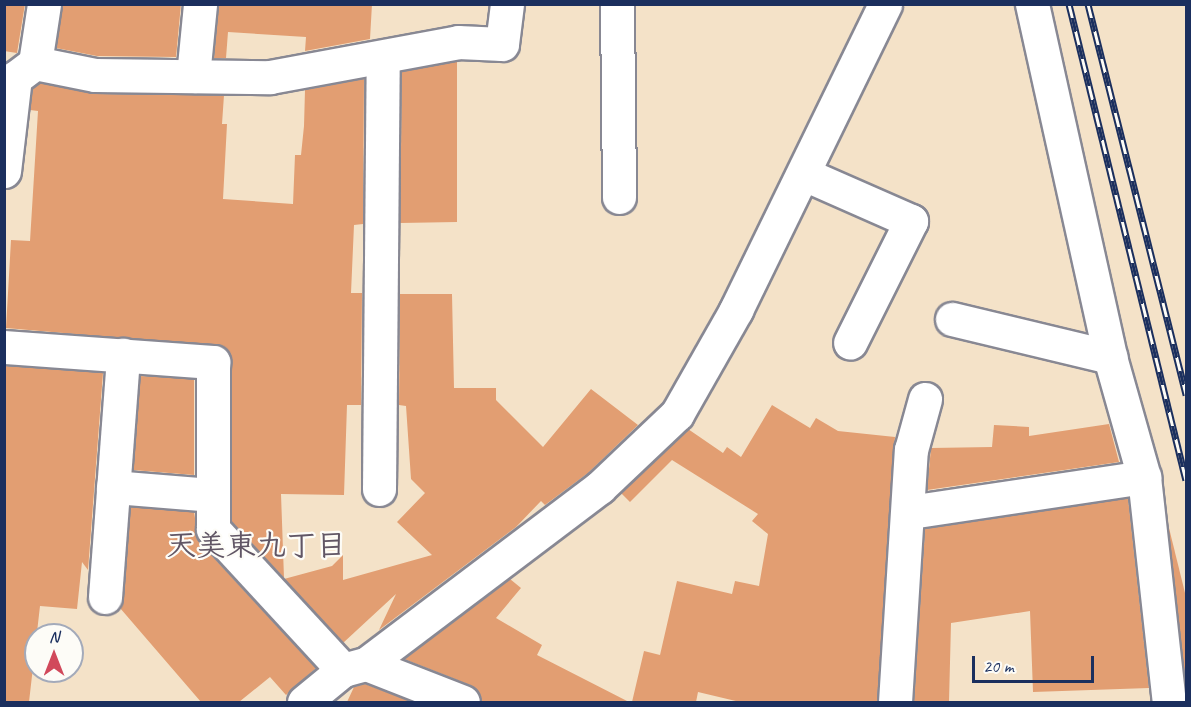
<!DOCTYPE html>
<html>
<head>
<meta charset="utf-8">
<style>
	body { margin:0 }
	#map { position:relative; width:1191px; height:707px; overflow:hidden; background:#f4e2c8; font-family:Caveat,"Klee One",sans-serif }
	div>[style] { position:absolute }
	.building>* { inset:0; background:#e29e72 }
	.roads { filter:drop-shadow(2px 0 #888893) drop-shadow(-2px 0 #888893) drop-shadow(0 2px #888893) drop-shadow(0 -2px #888893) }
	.street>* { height:33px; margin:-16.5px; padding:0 16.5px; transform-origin:16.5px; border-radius:16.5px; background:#fff }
	.rail>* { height:7px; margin-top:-3.5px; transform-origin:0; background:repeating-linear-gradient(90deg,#fdfcf7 0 14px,#1b2f5e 0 28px); box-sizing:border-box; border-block:2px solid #1b2f5e }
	span { translate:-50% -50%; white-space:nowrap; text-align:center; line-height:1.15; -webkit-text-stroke:4.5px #fdfcf7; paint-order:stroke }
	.neighbourhood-label { font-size:30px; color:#615665; font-weight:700 }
	.frame { position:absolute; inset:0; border:6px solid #1b2f5e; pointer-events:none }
	.north { position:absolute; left:24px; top:623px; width:60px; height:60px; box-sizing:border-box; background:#fdfcf7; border:2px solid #a3aaba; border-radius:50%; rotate:0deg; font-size:16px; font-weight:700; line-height:24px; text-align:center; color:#1b2f5e }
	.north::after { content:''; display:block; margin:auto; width:21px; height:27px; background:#d1495b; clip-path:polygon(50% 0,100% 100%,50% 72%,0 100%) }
	.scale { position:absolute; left:972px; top:656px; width:122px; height:27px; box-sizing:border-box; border:3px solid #1b2f5e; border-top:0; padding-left:8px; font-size:18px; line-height:21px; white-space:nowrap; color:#1b2f5e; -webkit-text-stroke:4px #fdfcf7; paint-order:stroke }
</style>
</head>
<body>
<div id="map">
	<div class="building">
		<div style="clip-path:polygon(4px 4px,25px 4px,17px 53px,4px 51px)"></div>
		<div style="clip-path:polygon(62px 4px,181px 4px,176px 57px,97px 56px,56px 48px)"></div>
		<div style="clip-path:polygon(219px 4px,372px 4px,370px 39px,305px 51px,306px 37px,228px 32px,226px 58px,214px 58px)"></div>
		<div style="clip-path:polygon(457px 61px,457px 222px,400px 223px,402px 72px)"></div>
		<div style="clip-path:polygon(364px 79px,363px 224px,354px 225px,351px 293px,362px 293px,361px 405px,347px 405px,344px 495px,281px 494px,284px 578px,232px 522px,232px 362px,224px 347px,6px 328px,11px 240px,30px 241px,38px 111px,30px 110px,33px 88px,40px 83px,95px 94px,224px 95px,222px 124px,227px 124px,223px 199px,293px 204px,295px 155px,301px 155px,304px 126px,305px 90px)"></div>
		<div style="clip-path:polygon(400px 294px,452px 294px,454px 388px,496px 388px,496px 400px,543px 447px,591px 389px,638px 425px,588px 473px,545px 505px,541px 501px,516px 527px,379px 630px,396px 594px,343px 643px,284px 579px,332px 566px,343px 555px,343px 580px,432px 555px,397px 522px,425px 493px,411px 479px,406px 406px,399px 405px)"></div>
		<div style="clip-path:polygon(6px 366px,103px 373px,88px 570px,82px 562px,77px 609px,40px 606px,29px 702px,4px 702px)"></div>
		<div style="clip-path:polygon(140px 376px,194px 379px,194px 475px,133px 470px)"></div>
		<div style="clip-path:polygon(772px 405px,810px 428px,816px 418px,838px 431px,895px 437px,877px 702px,740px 702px,698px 692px,696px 702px,632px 702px,644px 651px,660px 655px,677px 581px,732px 594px,735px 581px,759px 586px,768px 534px,752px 521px,758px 514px,672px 460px,630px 502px,621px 493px,688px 429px,723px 453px,727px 447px,741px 457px)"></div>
		<div style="clip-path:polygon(1109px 424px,1119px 462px,927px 490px,931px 448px,992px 447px,994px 425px,1029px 427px,1029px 436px)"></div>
		<div style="clip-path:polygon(1128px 498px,1149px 688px,1033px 692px,1030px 611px,951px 623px,949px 702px,914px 702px,925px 529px)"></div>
		<div style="clip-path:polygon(130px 507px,194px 512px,199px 542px,316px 668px,286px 695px,270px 677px,239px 702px,201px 702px,120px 608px)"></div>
		<div style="clip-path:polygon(1168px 524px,1186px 597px,1186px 686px)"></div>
		<div style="clip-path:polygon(510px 579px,521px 588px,496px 618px,542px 645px,537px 655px,629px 702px,481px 702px,478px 691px,470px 685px,404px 659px)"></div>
		<div style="clip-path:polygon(365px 684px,413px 702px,347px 702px,354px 687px)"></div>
	</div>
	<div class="roads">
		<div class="street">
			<div style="left:617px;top:4px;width:193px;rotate:89.4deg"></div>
			<div style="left:1032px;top:4px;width:362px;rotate:77.5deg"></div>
			<div style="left:1110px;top:357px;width:125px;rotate:74.2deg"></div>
			<div style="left:1144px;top:477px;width:226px;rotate:83.7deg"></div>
			<div style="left:35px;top:63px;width:61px;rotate:11.3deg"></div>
			<div style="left:95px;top:75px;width:175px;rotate:0.7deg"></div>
			<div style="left:270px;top:77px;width:191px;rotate:-10.5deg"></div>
			<div style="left:458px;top:42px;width:44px;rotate:2.6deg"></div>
			<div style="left:502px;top:44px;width:40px;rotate:-82.9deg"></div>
			<div style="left:193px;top:76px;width:72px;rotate:-84.4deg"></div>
			<div style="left:4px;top:171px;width:94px;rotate:-83.3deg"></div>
			<div style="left:15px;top:78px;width:25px;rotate:-37deg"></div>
			<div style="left:35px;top:63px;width:60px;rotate:-81.3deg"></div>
			<div style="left:804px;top:174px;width:117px;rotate:23.7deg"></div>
			<div style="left:911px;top:221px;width:136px;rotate:116.6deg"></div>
			<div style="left:952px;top:319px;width:163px;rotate:13.5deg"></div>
			<div style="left:4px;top:347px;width:210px;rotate:4.1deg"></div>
			<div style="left:213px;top:362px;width:167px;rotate:90deg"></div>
			<div style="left:213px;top:529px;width:192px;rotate:47.3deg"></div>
			<div style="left:113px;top:487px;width:100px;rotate:4.6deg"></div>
			<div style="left:379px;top:489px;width:430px;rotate:-89.5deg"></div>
			<div style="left:910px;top:512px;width:237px;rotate:-8.5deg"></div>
			<div style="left:105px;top:597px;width:243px;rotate:-85.7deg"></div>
			<div style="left:366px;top:664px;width:104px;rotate:21.4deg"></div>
			<div style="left:304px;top:702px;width:50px;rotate:-39.4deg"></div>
			<div style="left:343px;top:670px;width:24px;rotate:-15deg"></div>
			<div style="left:366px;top:664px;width:293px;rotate:-37.1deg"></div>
			<div style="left:600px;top:487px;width:106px;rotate:-43.5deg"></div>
			<div style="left:677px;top:414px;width:120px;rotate:-60.4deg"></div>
			<div style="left:736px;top:310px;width:340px;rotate:-64deg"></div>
			<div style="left:895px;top:702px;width:253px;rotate:-86.4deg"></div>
			<div style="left:911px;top:450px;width:53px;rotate:-74.6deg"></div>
		</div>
	</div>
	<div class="rail">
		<div style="left:1069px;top:4px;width:490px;rotate:76.2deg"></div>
		<div style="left:1088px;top:4px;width:403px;rotate:75.9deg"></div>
	</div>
	<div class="neighbourhood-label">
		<span style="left:256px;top:545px">天美東九丁目</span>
	</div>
	<div class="frame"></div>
	<div class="north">N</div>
	<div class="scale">20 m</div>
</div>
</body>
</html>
